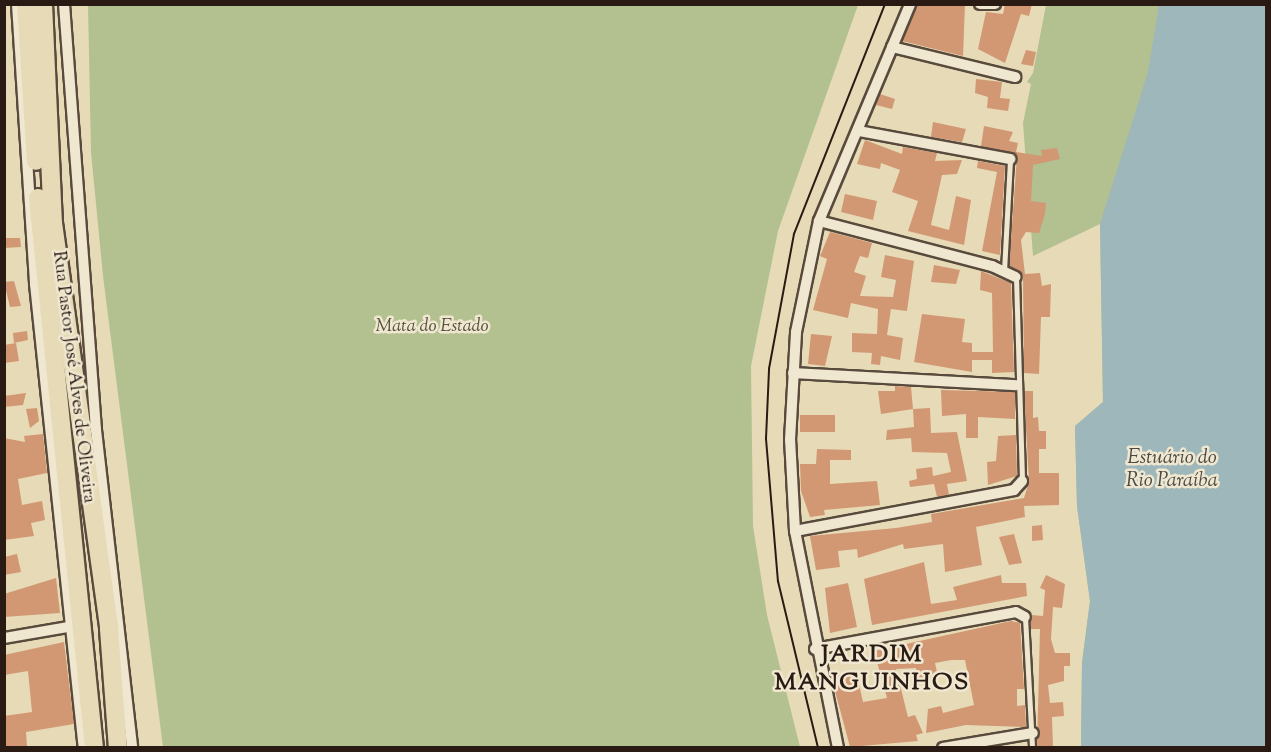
<!DOCTYPE html>
<html>
<head>
<meta charset="utf-8">
<style>
	body { margin:0 }
	#map { position:relative; width:1271px; height:752px; overflow:hidden; background:#e7dab6; font-family:"Sorts Mill Goudy",serif }
	div>[style] { position:absolute }
	.green>* { inset:0; background:#b3c090 }
	.water>* { inset:0; background:#9db7ba }
	.building>* { inset:0; background:#d29874 }
	.roads { filter:drop-shadow(2px 0 #584a3c) drop-shadow(-2px 0 #584a3c) drop-shadow(0 2px #584a3c) drop-shadow(0 -2px #584a3c) }
	.service>* { height:5px; margin:-2.5px; padding:0 2.5px; transform-origin:2.5px; border-radius:2.5px; background:#efe7d0 }
	.minor>* { height:10px; margin:-5px; padding:0 5px; transform-origin:5px; border-radius:5px; background:#efe7d0 }
	.trunk>* { height:18px; margin:-9px; padding:0 9px; transform-origin:9px; border-radius:9px; background:#e7dab6 }
	.tram>* { height:1.5px; margin:-0.75px; padding:0 0.75px; transform-origin:0.75px; border-radius:0.75px; background:#291a14 }
	span { translate:-50% -50%; white-space:nowrap; text-align:center; line-height:1.15; -webkit-text-stroke:5px #efe7d0; paint-order:stroke }
	.park-label { font-size:18px; color:#524c39; font-style:italic }
	.street-label { font-size:18px; color:#291a14 }
	.water-label { font-size:20px; color:#4c4946; font-style:italic }
	.district-label { font-size:24px; color:#291a14; font-weight:700; letter-spacing:1.5px }
	.frame { position:absolute; inset:0; border:6px solid #291a14; pointer-events:none }
</style>
</head>
<body>
<div id="map">
	<div class="green">
		<div style="clip-path:polygon(88px 5px,858px 5px,778px 231px,751px 366px,753px 526px,767px 615px,800px 747px,163px 747px,103px 276px,91px 152px)"></div>
		<div style="clip-path:polygon(1046px 5px,1266px 5px,1266px 723px,1081px 747px,1082px 663px,1090px 601px,1077px 506px,1075px 426px,1103px 402px,1100px 224px,1033px 256px,1023px 123px,1031px 84px,1027px 82px,1033px 73px)"></div>
	</div>
	<div class="water">
		<div style="clip-path:polygon(1159px 5px,1266px 5px,1266px 747px,1081px 747px,1082px 663px,1090px 601px,1077px 506px,1075px 426px,1103px 402px,1100px 224px,1148px 72px)"></div>
	</div>
	<div class="building">
		<div style="clip-path:polygon(917px 4px,965px 4px,963px 56px,902px 41px)"></div>
		<div style="clip-path:polygon(1005px 4px,1032px 4px,1029px 16px,1021px 14px,1005px 63px,978px 49px,986px 12px,1003px 14px)"></div>
		<div style="clip-path:polygon(1026px 50px,1036px 52px,1033px 66px,1021px 64px)"></div>
		<div style="clip-path:polygon(976px 79px,1002px 82px,1000px 98px,1010px 99px,1008px 111px,987px 108px,988px 97px,975px 93px)"></div>
		<div style="clip-path:polygon(880px 94px,895px 99px,892px 109px,876px 105px)"></div>
		<div style="clip-path:polygon(933px 122px,966px 129px,962px 142px,931px 137px)"></div>
		<div style="clip-path:polygon(984px 126px,1013px 132px,1009px 141px,1018px 143px,1016px 152px,1042px 156px,1041px 150px,1057px 148px,1060px 159px,1033px 165px,1031px 201px,1046px 203px,1045px 214px,1039px 233px,1026px 232px,1021px 240px,1025px 274px,1040px 273px,1042px 286px,1051px 284px,1050px 317px,1041px 317px,1039px 374px,1024px 373px,1023px 276px,1009px 266px,1017px 157px,981px 146px)"></div>
		<div style="clip-path:polygon(865px 140px,902px 154px,903px 147px,937px 153px,935px 161px,962px 160px,957px 174px,942px 175px,931px 225px,949px 230px,956px 196px,971px 200px,964px 245px,908px 231px,918px 201px,892px 192px,900px 170px,881px 163px,880px 169px,857px 164px)"></div>
		<div style="clip-path:polygon(978px 161px,1005px 166px,1000px 255px,982px 251px,997px 172px,977px 168px)"></div>
		<div style="clip-path:polygon(845px 194px,877px 201px,873px 220px,841px 212px)"></div>
		<div style="clip-path:polygon(830px 232px,872px 243px,868px 258px,860px 256px,854px 272px,866px 276px,860px 296px,893px 297px,896px 280px,881px 277px,885px 255px,914px 261px,907px 311px,891px 309px,887px 335px,903px 338px,900px 360px,881px 356px,880px 365px,871px 364px,872px 353px,852px 352px,852px 333px,877px 334px,878px 309px,851px 303px,848px 318px,813px 310px,827px 259px,820px 256px)"></div>
		<div style="clip-path:polygon(4px 238px,20px 238px,21px 247px,4px 248px)"></div>
		<div style="clip-path:polygon(934px 265px,960px 270px,956px 284px,931px 282px)"></div>
		<div style="clip-path:polygon(981px 271px,1011px 283px,1014px 372px,992px 373px,992px 360px,972px 360px,972px 372px,914px 362px,922px 314px,965px 319px,962px 342px,972px 343px,972px 352px,993px 352px,992px 293px,980px 290px)"></div>
		<div style="clip-path:polygon(14px 281px,21px 306px,10px 307px,4px 282px)"></div>
		<div style="clip-path:polygon(27px 331px,28px 340px,14px 343px,13px 333px)"></div>
		<div style="clip-path:polygon(811px 334px,832px 336px,825px 366px,808px 364px)"></div>
		<div style="clip-path:polygon(16px 343px,19px 361px,4px 363px,4px 345px)"></div>
		<div style="clip-path:polygon(895px 386px,911px 387px,913px 409px,881px 414px,878px 391px,895px 391px)"></div>
		<div style="clip-path:polygon(941px 390px,1015px 392px,1015px 419px,978px 417px,978px 438px,966px 438px,966px 414px,942px 416px)"></div>
		<div style="clip-path:polygon(1024px 391px,1033px 391px,1033px 418px,1038px 417px,1039px 431px,1046px 431px,1046px 449px,1039px 449px,1039px 473px,1059px 473px,1059px 505px,1024px 506px,1025px 517px,976px 527px,982px 565px,945px 572px,943px 544px,904px 549px,903px 544px,858px 558px,857px 549px,838px 551px,840px 567px,816px 570px,810px 536px,896px 528px,932px 522px,931px 514px,1024px 498px,1029px 482px)"></div>
		<div style="clip-path:polygon(26px 393px,23px 405px,4px 407px,4px 396px)"></div>
		<div style="clip-path:polygon(37px 408px,39px 421px,30px 428px,26px 409px)"></div>
		<div style="clip-path:polygon(930px 408px,931px 433px,957px 432px,967px 481px,947px 484px,949px 495px,937px 497px,934px 484px,910px 487px,909px 481px,917px 479px,916px 469px,932px 467px,933px 476px,951px 472px,947px 453px,912px 452px,911px 438px,886px 440px,887px 430px,914px 427px,913px 409px)"></div>
		<div style="clip-path:polygon(800px 415px,835px 415px,835px 432px,800px 432px)"></div>
		<div style="clip-path:polygon(43px 434px,47px 473px,18px 479px,22px 505px,42px 501px,45px 520px,31px 523px,34px 536px,4px 540px,4px 438px,25px 442px,24px 436px)"></div>
		<div style="clip-path:polygon(1016px 435px,1017px 476px,988px 485px,987px 462px,996px 461px,998px 436px)"></div>
		<div style="clip-path:polygon(817px 449px,851px 450px,851px 460px,830px 460px,830px 484px,877px 481px,880px 505px,824px 510px,825px 515px,810px 517px,801px 491px,800px 464px,816px 464px)"></div>
		<div style="clip-path:polygon(1042px 525px,1043px 540px,1032px 541px,1032px 526px)"></div>
		<div style="clip-path:polygon(1014px 534px,1022px 563px,1009px 565px,999px 537px)"></div>
		<div style="clip-path:polygon(17px 554px,21px 572px,4px 575px,4px 557px)"></div>
		<div style="clip-path:polygon(924px 562px,931px 604px,957px 600px,953px 587px,1001px 575px,1002px 583px,1026px 583px,1027px 596px,872px 625px,864px 579px)"></div>
		<div style="clip-path:polygon(1046px 575px,1065px 584px,1062px 608px,1053px 607px,1051px 639px,1055px 653px,1070px 653px,1070px 666px,1064px 666px,1064px 681px,1048px 685px,1050px 703px,1063px 702px,1064px 716px,1052px 717px,1053px 747px,1037px 747px,1040px 629px,1031px 629px,1030px 622px,1032px 615px,1043px 616px,1045px 590px,1040px 588px)"></div>
		<div style="clip-path:polygon(56px 578px,60px 613px,4px 617px,4px 594px)"></div>
		<div style="clip-path:polygon(848px 583px,857px 627px,830px 633px,825px 588px)"></div>
		<div style="clip-path:polygon(1011px 621px,1020px 623px,1024px 689px,1017px 689px,1017px 706px,1025px 705px,1026px 727px,966px 725px,926px 733px,928px 709px,941px 706px,943px 713px,974px 705px,965px 660px,951px 660px,935px 663px,938px 677px,918px 682px,916px 668px,896px 669px,908px 717px,915px 715px,923px 733px,916px 735px,918px 741px,850px 747px,831px 676px,856px 671px,863px 702px,887px 698px,874px 651px)"></div>
		<div style="clip-path:polygon(64px 642px,74px 724px,26px 732px,27px 747px,4px 747px,4px 716px,32px 712px,28px 671px,4px 675px,4px 655px)"></div>
	</div>
	<div class="roads">
		<div class="service">
			<div style="left:1004px;top:271px;width:112px;rotate:-86.9deg"></div>
			<div style="left:1016px;top:277px;width:204px;rotate:88.3deg"></div>
			<div style="left:1025px;top:617px;width:131px;rotate:86.9deg"></div>
		</div>
		<div class="minor">
			<div style="left:17px;top:4px;width:281px;rotate:86.3deg"></div>
			<div style="left:35px;top:284px;width:467px;rotate:84deg"></div>
			<div style="left:64px;top:4px;width:427px;rotate:85.7deg"></div>
			<div style="left:96px;top:430px;width:320px;rotate:83.5deg"></div>
			<div style="left:980px;top:4px;width:15px"></div>
			<div style="left:892px;top:47px;width:127px;rotate:13.7deg"></div>
			<div style="left:859px;top:131px;width:154px;rotate:10.5deg"></div>
			<div style="left:819px;top:221px;width:179px;rotate:14.6deg"></div>
			<div style="left:992px;top:266px;width:26px;rotate:25deg"></div>
			<div style="left:793px;top:373px;width:224px;rotate:3.1deg"></div>
			<div style="left:795px;top:531px;width:223px;rotate:-10.6deg"></div>
			<div style="left:1014px;top:490px;width:12px;rotate:-48deg"></div>
			<div style="left:4px;top:638px;width:65px;rotate:-9.8deg"></div>
			<div style="left:815px;top:649px;width:204px;rotate:-10.4deg"></div>
			<div style="left:1016px;top:612px;width:10px;rotate:29deg"></div>
			<div style="left:838px;top:748px;width:221px;rotate:-101.2deg"></div>
			<div style="left:795px;top:531px;width:91px;rotate:-93.1deg"></div>
			<div style="left:790px;top:440px;width:108px;rotate:-86.8deg"></div>
			<div style="left:796px;top:332px;width:113px;rotate:-78.3deg"></div>
			<div style="left:819px;top:221px;width:235px;rotate:-67.2deg"></div>
			<div style="left:943px;top:748px;width:91px;rotate:-9.5deg"></div>
		</div>
		<div class="trunk">
			<div style="left:26px;top:4px;width:157px;rotate:86.4deg"></div>
			<div style="left:43px;top:4px;width:219px;rotate:87.4deg"></div>
			<div style="left:53px;top:223px;width:410px;rotate:82.1deg"></div>
			<div style="left:109px;top:629px;width:119px;rotate:85.7deg"></div>
			<div style="left:38px;top:198px;width:553px;rotate:84.19deg"></div>
		</div>
	</div>
	<div class="tram">
		<div style="left:818px;top:748px;width:171px;rotate:-103.5deg"></div>
		<div style="left:778px;top:582px;width:144px;rotate:-94.8deg"></div>
		<div style="left:766px;top:439px;width:70px;rotate:-87.5deg"></div>
		<div style="left:769px;top:369px;width:137px;rotate:-79.5deg"></div>
		<div style="left:794px;top:234px;width:247px;rotate:-68.4deg"></div>
	</div>
	<div class="park-label">
		<span style="left:432px;top:327px">Mata do Estado</span>
	</div>
	<div class="street-label">
		<span style="left:73px;top:377px;rotate:83deg">Rua Pastor José Alves de Oliveira</span>
	</div>
	<div class="water-label">
		<span style="left:1172px;top:470px">Estuário do<br>Rio Paraíba</span>
	</div>
	<div class="district-label">
		<span style="left:872px;top:670px">JARDIM<br>MANGUINHOS</span>
	</div>
	<div class="frame"></div>
</div>
</body>
</html>
